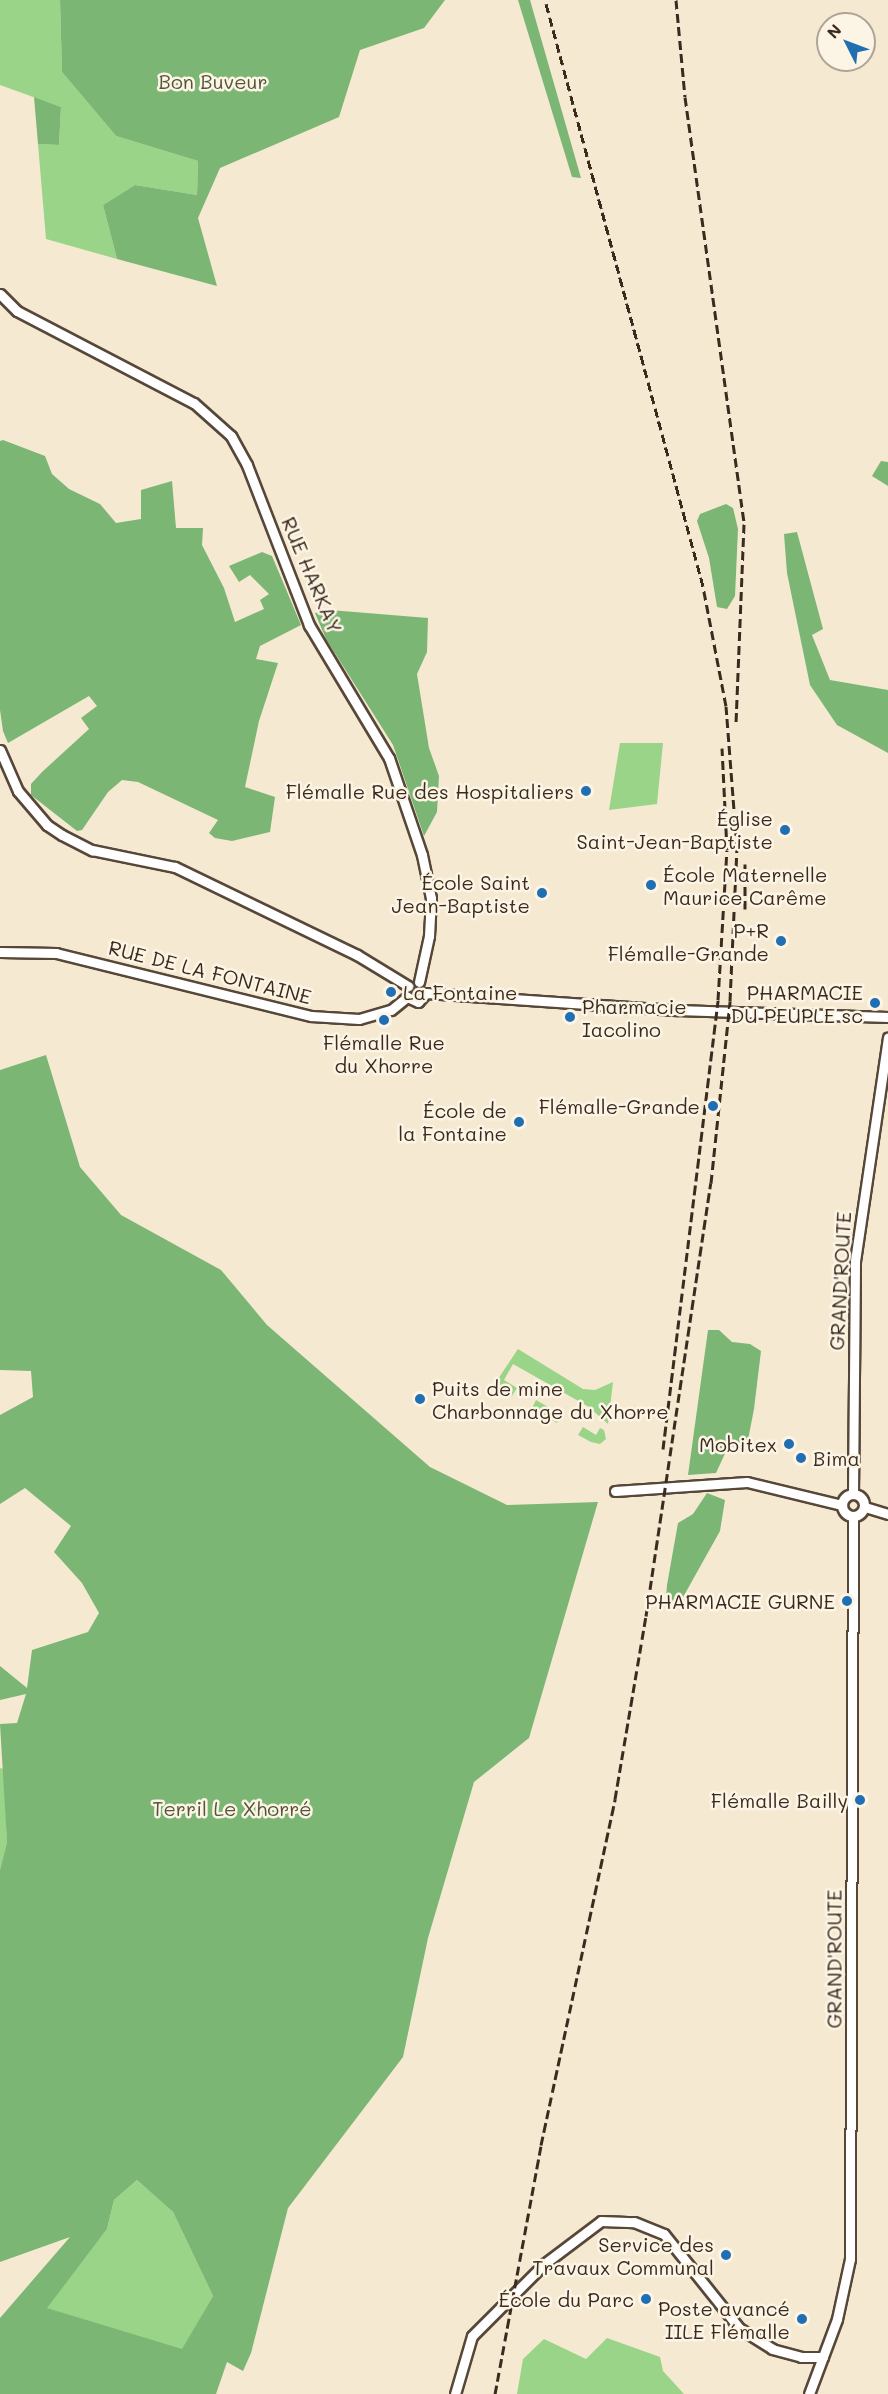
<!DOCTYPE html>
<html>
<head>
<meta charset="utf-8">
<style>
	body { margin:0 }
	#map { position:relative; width:888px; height:2394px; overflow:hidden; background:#f6e9d1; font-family:Mali,sans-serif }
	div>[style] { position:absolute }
	.green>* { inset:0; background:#9ad488 }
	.forest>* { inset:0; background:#7bb674 }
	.roads { filter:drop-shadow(2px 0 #574739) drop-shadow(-2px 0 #574739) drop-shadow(0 2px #574739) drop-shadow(0 -2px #574739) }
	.minor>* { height:9px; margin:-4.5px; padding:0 4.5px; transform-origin:4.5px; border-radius:4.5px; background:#fff }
	.minor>.ring { margin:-4.5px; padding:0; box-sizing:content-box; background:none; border:9px solid #fff; border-radius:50% }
	.rail>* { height:3px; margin-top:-1.5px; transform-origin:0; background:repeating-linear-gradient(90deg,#3b2a1e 0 9px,transparent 0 13.5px) }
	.dots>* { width:16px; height:16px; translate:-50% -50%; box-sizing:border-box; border:3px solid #fcf5e5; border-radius:50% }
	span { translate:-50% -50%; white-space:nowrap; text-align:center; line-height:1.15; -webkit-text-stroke:5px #fcf5e5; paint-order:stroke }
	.park-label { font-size:20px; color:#535438 }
	.street-label { font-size:20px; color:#3b2a1e }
	.poi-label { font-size:20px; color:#3b2a1e }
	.right { translate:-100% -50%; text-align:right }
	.left { translate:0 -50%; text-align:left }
	.north { position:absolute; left:816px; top:12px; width:60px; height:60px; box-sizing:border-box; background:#fcf5e5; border:2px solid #afa495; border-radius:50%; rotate:312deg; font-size:16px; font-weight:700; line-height:24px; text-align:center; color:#3b2a1e }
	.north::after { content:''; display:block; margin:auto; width:21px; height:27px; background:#1f6fb2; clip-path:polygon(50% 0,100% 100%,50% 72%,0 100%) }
</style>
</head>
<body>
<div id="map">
	<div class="green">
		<div style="clip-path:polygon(0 0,60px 0,62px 72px,116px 136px,198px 161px,197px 195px,135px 185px,103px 205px,117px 259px,46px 239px,38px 144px,59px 145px,61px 107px,0 85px)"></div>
		<div style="clip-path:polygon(620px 743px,663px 743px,657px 804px,609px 810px)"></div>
		<div style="clip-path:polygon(518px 1349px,583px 1389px,595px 1390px,613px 1382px,608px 1424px,589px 1407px,513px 1364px,504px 1380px,517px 1388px,512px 1396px,494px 1385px)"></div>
		<div style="clip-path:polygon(536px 1400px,562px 1415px,557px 1423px,532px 1408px)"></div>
		<div style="clip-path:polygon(583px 1427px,596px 1435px,600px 1428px,604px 1430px,606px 1439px,600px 1444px,591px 1442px,578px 1435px)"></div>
		<div style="clip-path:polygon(0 1768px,4px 1769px,7px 1842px,0 1870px)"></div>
		<div style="clip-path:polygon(137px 2180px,173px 2212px,213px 2296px,182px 2350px,46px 2308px,107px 2229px,114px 2200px)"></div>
		<div style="clip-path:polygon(607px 2338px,660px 2357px,663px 2371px,684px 2394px,517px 2394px,523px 2359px,544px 2339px,586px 2359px)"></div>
	</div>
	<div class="forest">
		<div style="clip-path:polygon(60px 0,445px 0,424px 28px,360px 50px,339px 117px,220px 168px,198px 218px,217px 286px,117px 259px,103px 205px,135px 185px,197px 195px,198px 161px,116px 136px,62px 72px)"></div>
		<div style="clip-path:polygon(518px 0,530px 0,581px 178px,572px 177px)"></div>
		<div style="clip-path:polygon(34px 97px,61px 107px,59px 145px,38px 144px)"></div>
		<div style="clip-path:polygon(3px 440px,45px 456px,52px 474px,69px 489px,100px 504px,116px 523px,141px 519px,141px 490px,172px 481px,176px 528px,203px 528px,202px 545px,224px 588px,235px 622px,264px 609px,260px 600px,269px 594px,250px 575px,239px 582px,229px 566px,262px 552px,272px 556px,301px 625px,260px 646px,256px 659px,278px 663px,259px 721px,245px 787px,275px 797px,270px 832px,232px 841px,215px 838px,209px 833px,218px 820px,138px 782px,122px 780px,108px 792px,82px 830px,77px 831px,31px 795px,31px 784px,42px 772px,89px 729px,81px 718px,97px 706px,89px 696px,8px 743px,3px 731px,0 710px,0 441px)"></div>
		<div style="clip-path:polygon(881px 461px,888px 462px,888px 486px,872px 476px)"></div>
		<div style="clip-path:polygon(726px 504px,733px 508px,738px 529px,735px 596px,727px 609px,717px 607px,709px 558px,697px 521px,700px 514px)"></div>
		<div style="clip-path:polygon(797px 532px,823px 629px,812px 635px,830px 680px,888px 690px,888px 753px,837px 725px,810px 685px,787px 573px,784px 534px)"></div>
		<div style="clip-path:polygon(330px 610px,428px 618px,427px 652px,417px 674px,429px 748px,439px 776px,437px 812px,424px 836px,393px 745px,326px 639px,315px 613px)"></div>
		<div style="clip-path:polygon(evenodd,46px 1055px,80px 1167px,121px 1215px,221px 1270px,267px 1325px,430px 1467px,507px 1505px,598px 1502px,529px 1738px,474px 1782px,428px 1938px,403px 2057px,288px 2208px,251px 2353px,243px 2371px,227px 2362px,216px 2394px,0 2394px,0 2318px,70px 2237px,0 2262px,0 1870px,7px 1842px,0 1724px,17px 1723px,26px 1694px,0 1700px,0 1666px,27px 1688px,32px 1650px,88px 1632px,99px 1613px,82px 1583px,54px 1552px,71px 1526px,25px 1488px,0 1504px,0 1415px,33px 1397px,31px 1371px,0 1370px,0 1070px,46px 1055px,137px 2180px,173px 2212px,213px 2296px,182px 2349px,47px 2308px,107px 2229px,114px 2200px,137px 2180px)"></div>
		<div style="clip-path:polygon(708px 1330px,719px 1330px,732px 1342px,750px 1344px,761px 1351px,754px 1409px,747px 1445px,728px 1447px,716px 1473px,688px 1475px)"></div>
		<div style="clip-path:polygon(707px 1493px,725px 1500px,720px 1531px,677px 1608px,672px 1608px,666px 1597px,667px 1585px,678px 1523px,693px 1514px)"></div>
	</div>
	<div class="roads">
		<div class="minor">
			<div style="left:0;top:294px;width:24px;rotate:45deg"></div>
			<div style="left:17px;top:311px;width:199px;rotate:27.5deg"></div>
			<div style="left:194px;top:403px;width:50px;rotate:41.7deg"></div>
			<div style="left:231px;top:436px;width:33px;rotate:61deg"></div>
			<div style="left:247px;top:465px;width:172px;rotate:68.8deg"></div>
			<div style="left:309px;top:625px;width:155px;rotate:59deg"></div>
			<div style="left:389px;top:758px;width:102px;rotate:71.2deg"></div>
			<div style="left:422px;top:855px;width:44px;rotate:78.2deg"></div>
			<div style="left:431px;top:898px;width:38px;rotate:93deg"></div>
			<div style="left:429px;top:936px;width:47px;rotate:102.3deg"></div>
			<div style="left:0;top:750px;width:45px;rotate:66.3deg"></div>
			<div style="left:18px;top:791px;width:45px;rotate:49.5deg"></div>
			<div style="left:47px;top:825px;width:18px;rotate:34deg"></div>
			<div style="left:62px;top:835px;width:34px;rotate:27deg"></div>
			<div style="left:92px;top:850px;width:85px;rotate:11.6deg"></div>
			<div style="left:175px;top:867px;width:202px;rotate:25.8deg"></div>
			<div style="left:357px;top:955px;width:60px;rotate:31.3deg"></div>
			<div style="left:0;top:952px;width:56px;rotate:1deg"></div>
			<div style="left:56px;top:953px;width:263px;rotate:13.9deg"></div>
			<div style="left:311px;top:1016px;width:48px;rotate:3.6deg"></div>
			<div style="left:359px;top:1019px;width:33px;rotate:-16deg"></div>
			<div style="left:391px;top:1010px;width:21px;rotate:-39deg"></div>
			<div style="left:426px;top:993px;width:252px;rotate:3.9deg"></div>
			<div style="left:677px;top:1010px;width:211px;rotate:1.9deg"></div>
			<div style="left:407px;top:997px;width:12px;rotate:24deg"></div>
			<div style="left:418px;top:1002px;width:12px;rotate:-48deg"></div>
			<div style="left:615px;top:1491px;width:132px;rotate:-3.9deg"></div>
			<div style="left:747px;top:1482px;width:98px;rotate:13.6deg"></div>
			<div style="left:853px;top:1493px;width:232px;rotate:-89.5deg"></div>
			<div style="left:855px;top:1261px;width:226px;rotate:-81.6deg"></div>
			<div class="ring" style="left:842px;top:1494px;width:13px;height:13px"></div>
			<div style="left:865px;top:1507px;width:24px;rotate:17deg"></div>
			<div style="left:455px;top:2394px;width:60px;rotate:-73.7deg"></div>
			<div style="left:472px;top:2336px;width:102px;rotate:-45deg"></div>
			<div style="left:544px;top:2264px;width:71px;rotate:-37deg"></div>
			<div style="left:601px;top:2221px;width:33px;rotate:2deg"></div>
			<div style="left:634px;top:2222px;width:32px;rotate:22deg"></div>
			<div style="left:664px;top:2234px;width:120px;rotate:51.4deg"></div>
			<div style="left:739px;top:2328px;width:39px;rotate:32deg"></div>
			<div style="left:772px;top:2349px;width:30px;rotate:15deg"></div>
			<div style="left:801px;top:2357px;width:22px"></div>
			<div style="left:809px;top:2394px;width:80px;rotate:-69.5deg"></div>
			<div style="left:837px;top:2319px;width:61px;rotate:-77.8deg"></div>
			<div style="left:850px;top:2259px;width:742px;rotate:-89.77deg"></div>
		</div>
	</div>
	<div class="rail">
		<div style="left:676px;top:0;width:97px;rotate:84.7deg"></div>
		<div style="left:685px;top:97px;width:431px;rotate:82.1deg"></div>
		<div style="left:744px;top:524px;width:199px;rotate:92.3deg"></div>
		<div style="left:745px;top:909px;width:45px;rotate:-90deg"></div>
		<div style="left:663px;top:1449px;width:452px;rotate:-83deg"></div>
		<div style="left:718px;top:1000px;width:150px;rotate:-86.6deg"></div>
		<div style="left:727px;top:850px;width:102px;rotate:-92.8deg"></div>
		<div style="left:495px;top:2394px;width:253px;rotate:-79.5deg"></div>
		<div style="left:541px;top:2145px;width:354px;rotate:-77.9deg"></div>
		<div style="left:615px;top:1799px;width:186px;rotate:-80.4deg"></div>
		<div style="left:646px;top:1616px;width:438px;rotate:-81.5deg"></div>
		<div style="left:711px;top:1183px;width:183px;rotate:-84deg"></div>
		<div style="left:730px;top:1001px;width:152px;rotate:-87.4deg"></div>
		<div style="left:737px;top:849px;width:143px;rotate:-94.4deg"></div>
		<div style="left:726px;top:706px;width:122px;rotate:-100.9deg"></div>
		<div style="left:703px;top:586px;width:607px;rotate:-105.09deg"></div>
	</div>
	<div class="dots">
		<div style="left:586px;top:791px;background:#1f6fb2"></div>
		<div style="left:785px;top:830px;background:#1f6fb2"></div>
		<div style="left:651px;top:885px;background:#1f6fb2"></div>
		<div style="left:542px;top:893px;background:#1f6fb2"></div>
		<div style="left:781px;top:941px;background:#1f6fb2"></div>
		<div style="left:391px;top:992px;background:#1f6fb2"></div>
		<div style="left:875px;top:1003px;background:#1f6fb2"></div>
		<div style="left:570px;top:1017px;background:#1f6fb2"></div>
		<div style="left:384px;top:1020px;background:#1f6fb2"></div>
		<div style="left:713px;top:1106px;background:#1f6fb2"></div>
		<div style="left:519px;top:1122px;background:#1f6fb2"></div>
		<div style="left:420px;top:1399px;background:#1f6fb2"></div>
		<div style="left:789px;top:1444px;background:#1f6fb2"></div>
		<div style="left:801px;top:1458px;background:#1f6fb2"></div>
		<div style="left:847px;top:1601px;background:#1f6fb2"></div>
		<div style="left:860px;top:1800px;background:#1f6fb2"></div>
		<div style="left:726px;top:2255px;background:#1f6fb2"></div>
		<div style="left:646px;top:2299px;background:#1f6fb2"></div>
		<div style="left:802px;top:2319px;background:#1f6fb2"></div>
	</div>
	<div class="park-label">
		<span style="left:213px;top:81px">Bon Buveur</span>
		<span style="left:232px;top:1808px">Terril Le Xhorré</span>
	</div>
	<div class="street-label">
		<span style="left:312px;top:575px;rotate:67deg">RUE HARKAY</span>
		<span style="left:210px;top:972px;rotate:14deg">RUE DE LA FONTAINE</span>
		<span style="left:840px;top:1281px;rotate:-87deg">GRAND'ROUTE</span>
		<span style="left:834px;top:1959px;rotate:-90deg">GRAND'ROUTE</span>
	</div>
	<div class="poi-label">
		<span class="right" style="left:574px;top:791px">Flémalle Rue des Hospitaliers</span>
		<span class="right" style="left:773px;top:830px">Église<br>Saint-Jean-Baptiste</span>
		<span class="left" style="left:663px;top:886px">École Maternelle<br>Maurice Carême</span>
		<span class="right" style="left:530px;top:894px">École Saint<br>Jean-Baptiste</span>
		<span class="right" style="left:769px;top:942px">P+R<br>Flémalle-Grande</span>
		<span class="left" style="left:403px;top:992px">La Fontaine</span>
		<span class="right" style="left:863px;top:1004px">PHARMACIE<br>DU PEUPLE sc</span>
		<span class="left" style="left:582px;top:1018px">Pharmacie<br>Iacolino</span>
		<span style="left:384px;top:1054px">Flémalle Rue<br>du Xhorre</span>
		<span class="right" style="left:700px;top:1106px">Flémalle-Grande</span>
		<span class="right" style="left:507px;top:1122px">École de<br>la Fontaine</span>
		<span class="left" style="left:432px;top:1400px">Puits de mine<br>Charbonnage du Xhorre</span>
		<span class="right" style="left:777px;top:1444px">Mobitex</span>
		<span class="left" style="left:813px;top:1458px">Bima</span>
		<span class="right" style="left:835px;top:1601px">PHARMACIE GURNE</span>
		<span class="right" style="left:848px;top:1800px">Flémalle Bailly</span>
		<span class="right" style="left:714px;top:2256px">Service des<br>Travaux Communal</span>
		<span class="right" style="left:634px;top:2299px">École du Parc</span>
		<span class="right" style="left:790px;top:2320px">Poste avancé<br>IILE Flémalle</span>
	</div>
	<div class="north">N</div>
</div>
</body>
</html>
